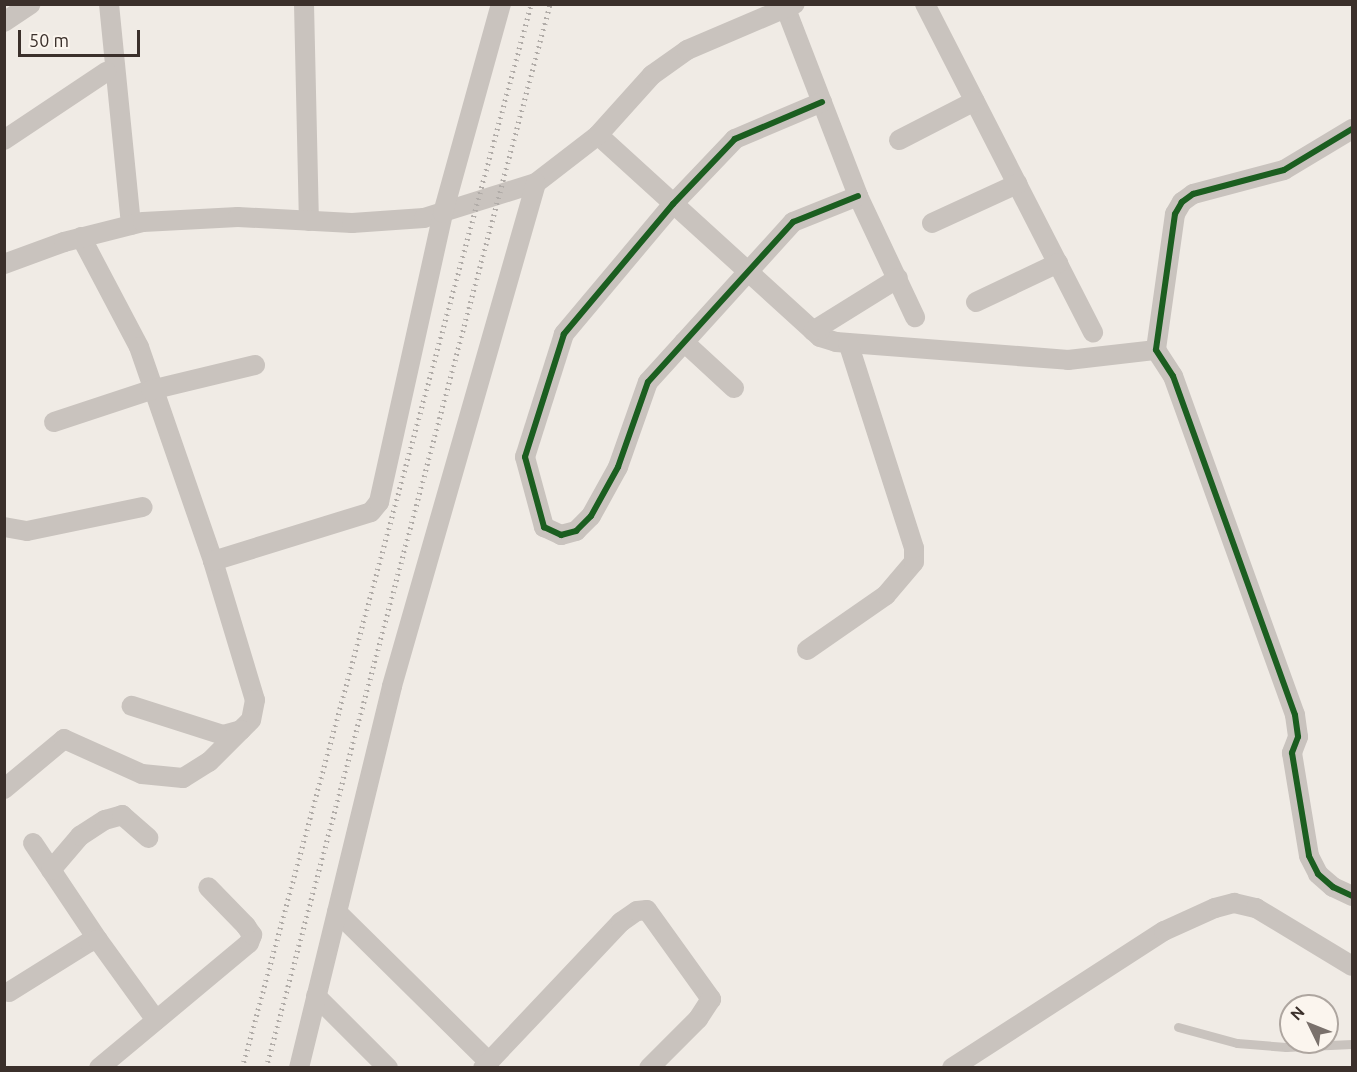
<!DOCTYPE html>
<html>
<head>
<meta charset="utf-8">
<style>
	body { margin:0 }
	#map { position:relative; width:1357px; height:1072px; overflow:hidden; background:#f0ebe5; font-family:Ubuntu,sans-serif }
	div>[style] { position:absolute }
	.service>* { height:9px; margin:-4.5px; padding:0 4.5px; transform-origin:4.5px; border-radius:4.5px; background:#c9c3be }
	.minor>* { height:20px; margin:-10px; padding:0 10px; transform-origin:10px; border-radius:10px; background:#c9c3be }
	.rail>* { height:4.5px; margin-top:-2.25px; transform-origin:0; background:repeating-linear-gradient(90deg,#b1aca8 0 1.5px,transparent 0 6px) }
	.cycleway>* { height:6px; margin:-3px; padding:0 3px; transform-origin:3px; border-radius:3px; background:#1b5e20 }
	span { translate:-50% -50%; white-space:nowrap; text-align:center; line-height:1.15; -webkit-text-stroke:5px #fbf5ee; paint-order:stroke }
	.frame { position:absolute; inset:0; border:6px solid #3b302b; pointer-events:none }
	.north { position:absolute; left:1279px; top:994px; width:60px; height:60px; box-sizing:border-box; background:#fbf5ee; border:2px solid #aea6a0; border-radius:50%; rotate:313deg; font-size:16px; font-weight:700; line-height:24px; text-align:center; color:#3b302b }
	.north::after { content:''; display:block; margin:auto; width:21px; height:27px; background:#7a716c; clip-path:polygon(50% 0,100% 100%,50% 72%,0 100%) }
	.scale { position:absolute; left:18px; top:30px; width:122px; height:27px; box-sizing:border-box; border:3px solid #3b302b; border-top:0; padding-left:8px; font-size:18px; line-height:21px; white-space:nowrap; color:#3b302b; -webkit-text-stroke:4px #fbf5ee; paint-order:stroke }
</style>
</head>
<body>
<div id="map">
	<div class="service">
		<div style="left:1178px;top:1027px;width:61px;rotate:15.2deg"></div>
		<div style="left:1237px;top:1043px;width:49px;rotate:4.7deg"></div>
		<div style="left:1286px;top:1047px;width:66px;rotate:-2.6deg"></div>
	</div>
	<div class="minor">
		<div style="left:109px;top:4px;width:222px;rotate:84.3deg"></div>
		<div style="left:304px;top:4px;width:217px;rotate:88.7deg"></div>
		<div style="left:925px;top:4px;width:369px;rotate:62.9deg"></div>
		<div style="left:786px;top:9px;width:200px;rotate:68.9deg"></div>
		<div style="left:858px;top:196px;width:134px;rotate:64.8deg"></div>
		<div style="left:4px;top:22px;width:32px;rotate:-34deg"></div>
		<div style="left:822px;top:102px;width:95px;rotate:157deg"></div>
		<div style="left:735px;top:139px;width:90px;rotate:133.6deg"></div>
		<div style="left:673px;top:204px;width:170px;rotate:130deg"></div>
		<div style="left:564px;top:334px;width:129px;rotate:107.6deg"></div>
		<div style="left:525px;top:457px;width:73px;rotate:74.8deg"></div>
		<div style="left:544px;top:527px;width:19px;rotate:25deg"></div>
		<div style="left:561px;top:535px;width:16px;rotate:-15deg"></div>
		<div style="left:576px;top:531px;width:21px;rotate:-45deg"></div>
		<div style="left:591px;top:516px;width:56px;rotate:-61.1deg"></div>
		<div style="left:618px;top:467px;width:90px;rotate:-70.6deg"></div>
		<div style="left:648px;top:382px;width:216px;rotate:-47.8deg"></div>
		<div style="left:793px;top:222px;width:70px;rotate:-21.8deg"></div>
		<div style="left:1352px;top:129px;width:79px;rotate:148.9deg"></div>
		<div style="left:1284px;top:170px;width:94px;rotate:165.2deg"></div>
		<div style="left:1193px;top:194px;width:14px;rotate:144deg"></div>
		<div style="left:1182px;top:202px;width:14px;rotate:120deg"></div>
		<div style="left:1175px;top:214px;width:137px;rotate:98deg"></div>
		<div style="left:1156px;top:350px;width:31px;rotate:57deg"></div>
		<div style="left:1173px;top:376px;width:360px;rotate:70.2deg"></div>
		<div style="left:1295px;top:715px;width:22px;rotate:82deg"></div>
		<div style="left:1298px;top:737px;width:17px;rotate:111deg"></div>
		<div style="left:1292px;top:753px;width:104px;rotate:80.6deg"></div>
		<div style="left:1309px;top:856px;width:20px;rotate:63deg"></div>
		<div style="left:1318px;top:874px;width:20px;rotate:41deg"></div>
		<div style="left:1333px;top:887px;width:21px;rotate:25deg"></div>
		<div style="left:598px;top:135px;width:300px;rotate:42.3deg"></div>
		<div style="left:820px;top:337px;width:17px;rotate:17deg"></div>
		<div style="left:836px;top:342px;width:233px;rotate:4.4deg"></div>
		<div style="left:1068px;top:360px;width:89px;rotate:-6.5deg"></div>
		<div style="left:4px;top:140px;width:123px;rotate:-33.7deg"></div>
		<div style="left:899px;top:140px;width:85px;rotate:-27.2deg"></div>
		<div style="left:932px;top:223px;width:94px;rotate:-24.6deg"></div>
		<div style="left:81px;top:237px;width:124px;rotate:62.2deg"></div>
		<div style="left:139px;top:347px;width:226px;rotate:70.9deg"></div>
		<div style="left:213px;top:561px;width:145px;rotate:73.2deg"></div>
		<div style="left:255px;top:700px;width:20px;rotate:101deg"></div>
		<div style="left:251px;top:720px;width:14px;rotate:135deg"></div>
		<div style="left:241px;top:730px;width:19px;rotate:164deg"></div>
		<div style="left:223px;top:735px;width:96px;rotate:-162.3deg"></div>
		<div style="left:4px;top:264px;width:64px;rotate:-20.1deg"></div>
		<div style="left:64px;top:242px;width:81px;rotate:-14.2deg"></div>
		<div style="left:143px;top:222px;width:95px;rotate:-3deg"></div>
		<div style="left:238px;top:217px;width:114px;rotate:3deg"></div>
		<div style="left:352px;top:223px;width:72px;rotate:-4deg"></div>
		<div style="left:424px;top:218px;width:117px;rotate:-17.4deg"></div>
		<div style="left:536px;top:183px;width:78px;rotate:-37.7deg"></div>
		<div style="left:598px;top:135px;width:81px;rotate:-48deg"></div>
		<div style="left:652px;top:75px;width:43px;rotate:-35.5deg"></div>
		<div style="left:687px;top:50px;width:117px;rotate:-23.1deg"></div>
		<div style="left:976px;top:302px;width:91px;rotate:-25.4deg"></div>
		<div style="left:813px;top:331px;width:100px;rotate:-31.9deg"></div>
		<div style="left:684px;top:342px;width:68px;rotate:42.6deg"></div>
		<div style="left:54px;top:422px;width:102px;rotate:-18.3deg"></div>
		<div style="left:151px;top:390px;width:107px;rotate:-13.5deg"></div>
		<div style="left:4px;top:527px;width:23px;rotate:10deg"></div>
		<div style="left:27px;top:531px;width:118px;rotate:-11.7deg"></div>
		<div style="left:213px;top:561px;width:165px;rotate:-17.2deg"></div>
		<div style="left:371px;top:512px;width:13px;rotate:-51deg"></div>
		<div style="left:379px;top:502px;width:296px;rotate:-77.5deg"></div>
		<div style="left:443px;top:213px;width:217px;rotate:-74.5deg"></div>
		<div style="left:807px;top:650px;width:96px;rotate:-34.8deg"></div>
		<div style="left:886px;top:595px;width:43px;rotate:-49.7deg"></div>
		<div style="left:914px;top:562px;width:14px;rotate:-90deg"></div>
		<div style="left:914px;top:548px;width:215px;rotate:-107.8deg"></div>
		<div style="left:4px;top:789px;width:78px;rotate:-39.8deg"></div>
		<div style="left:64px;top:739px;width:85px;rotate:24.2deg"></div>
		<div style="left:142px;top:774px;width:41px;rotate:5.6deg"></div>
		<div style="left:183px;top:778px;width:31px;rotate:-32deg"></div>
		<div style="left:209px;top:762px;width:45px;rotate:-45deg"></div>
		<div style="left:33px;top:843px;width:117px;rotate:56.2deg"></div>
		<div style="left:51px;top:870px;width:45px;rotate:-49.5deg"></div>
		<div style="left:80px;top:836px;width:30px;rotate:-33deg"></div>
		<div style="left:105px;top:820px;width:18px;rotate:-16deg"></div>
		<div style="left:122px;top:815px;width:35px;rotate:41deg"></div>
		<div style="left:337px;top:912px;width:214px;rotate:44.6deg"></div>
		<div style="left:9px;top:992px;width:94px;rotate:-32deg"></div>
		<div style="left:89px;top:942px;width:9px;rotate:-13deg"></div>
		<div style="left:98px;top:940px;width:99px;rotate:54.1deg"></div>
		<div style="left:316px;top:996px;width:102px;rotate:45deg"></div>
		<div style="left:99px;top:1068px;width:195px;rotate:-39.8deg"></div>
		<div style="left:249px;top:943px;width:9px;rotate:-69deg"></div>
		<div style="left:252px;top:935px;width:11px;rotate:-124deg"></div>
		<div style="left:246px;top:926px;width:54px;rotate:-134.3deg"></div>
		<div style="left:299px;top:1068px;width:393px;rotate:-76.3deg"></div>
		<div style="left:392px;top:686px;width:523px;rotate:-74.02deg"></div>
		<div style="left:483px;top:1068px;width:201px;rotate:-46.6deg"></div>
		<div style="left:621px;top:922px;width:19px;rotate:-35deg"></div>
		<div style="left:637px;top:911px;width:10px;rotate:-6deg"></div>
		<div style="left:647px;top:910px;width:110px;rotate:54.3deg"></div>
		<div style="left:711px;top:999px;width:24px;rotate:123deg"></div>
		<div style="left:698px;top:1019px;width:69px;rotate:135deg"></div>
		<div style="left:952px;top:1068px;width:252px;rotate:-32.9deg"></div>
		<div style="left:1164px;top:931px;width:56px;rotate:-24.3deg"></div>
		<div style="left:1215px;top:908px;width:20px;rotate:-15deg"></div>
		<div style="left:1234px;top:903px;width:23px;rotate:13deg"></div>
		<div style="left:1256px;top:908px;width:112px;rotate:31.1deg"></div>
	</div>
	<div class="rail">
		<div style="left:242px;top:1068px;width:1103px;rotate:-74.8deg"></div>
		<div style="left:266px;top:1068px;width:1101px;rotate:-75.06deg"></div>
	</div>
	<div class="cycleway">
		<div style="left:822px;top:102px;width:95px;rotate:157deg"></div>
		<div style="left:735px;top:139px;width:90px;rotate:133.6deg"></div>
		<div style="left:673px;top:204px;width:170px;rotate:130deg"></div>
		<div style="left:564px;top:334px;width:129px;rotate:107.6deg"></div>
		<div style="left:525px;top:457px;width:73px;rotate:74.8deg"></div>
		<div style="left:544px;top:527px;width:19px;rotate:25deg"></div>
		<div style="left:561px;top:535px;width:16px;rotate:-15deg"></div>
		<div style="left:576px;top:531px;width:21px;rotate:-45deg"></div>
		<div style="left:591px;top:516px;width:56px;rotate:-61.1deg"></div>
		<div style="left:618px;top:467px;width:90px;rotate:-70.6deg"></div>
		<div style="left:648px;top:382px;width:216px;rotate:-47.8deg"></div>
		<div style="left:793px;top:222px;width:70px;rotate:-21.8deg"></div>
		<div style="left:1352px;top:129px;width:79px;rotate:148.9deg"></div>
		<div style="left:1284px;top:170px;width:94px;rotate:165.2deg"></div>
		<div style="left:1193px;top:194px;width:14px;rotate:144deg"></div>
		<div style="left:1182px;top:202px;width:14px;rotate:120deg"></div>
		<div style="left:1175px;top:214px;width:137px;rotate:98deg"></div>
		<div style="left:1156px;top:350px;width:31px;rotate:57deg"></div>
		<div style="left:1173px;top:376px;width:360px;rotate:70.2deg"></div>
		<div style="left:1295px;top:715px;width:22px;rotate:82deg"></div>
		<div style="left:1298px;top:737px;width:17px;rotate:111deg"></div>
		<div style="left:1292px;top:753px;width:104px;rotate:80.6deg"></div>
		<div style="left:1309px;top:856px;width:20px;rotate:63deg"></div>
		<div style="left:1318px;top:874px;width:20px;rotate:41deg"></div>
		<div style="left:1333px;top:887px;width:21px;rotate:25deg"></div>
	</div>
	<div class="frame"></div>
	<div class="north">N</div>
	<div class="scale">50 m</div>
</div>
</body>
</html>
